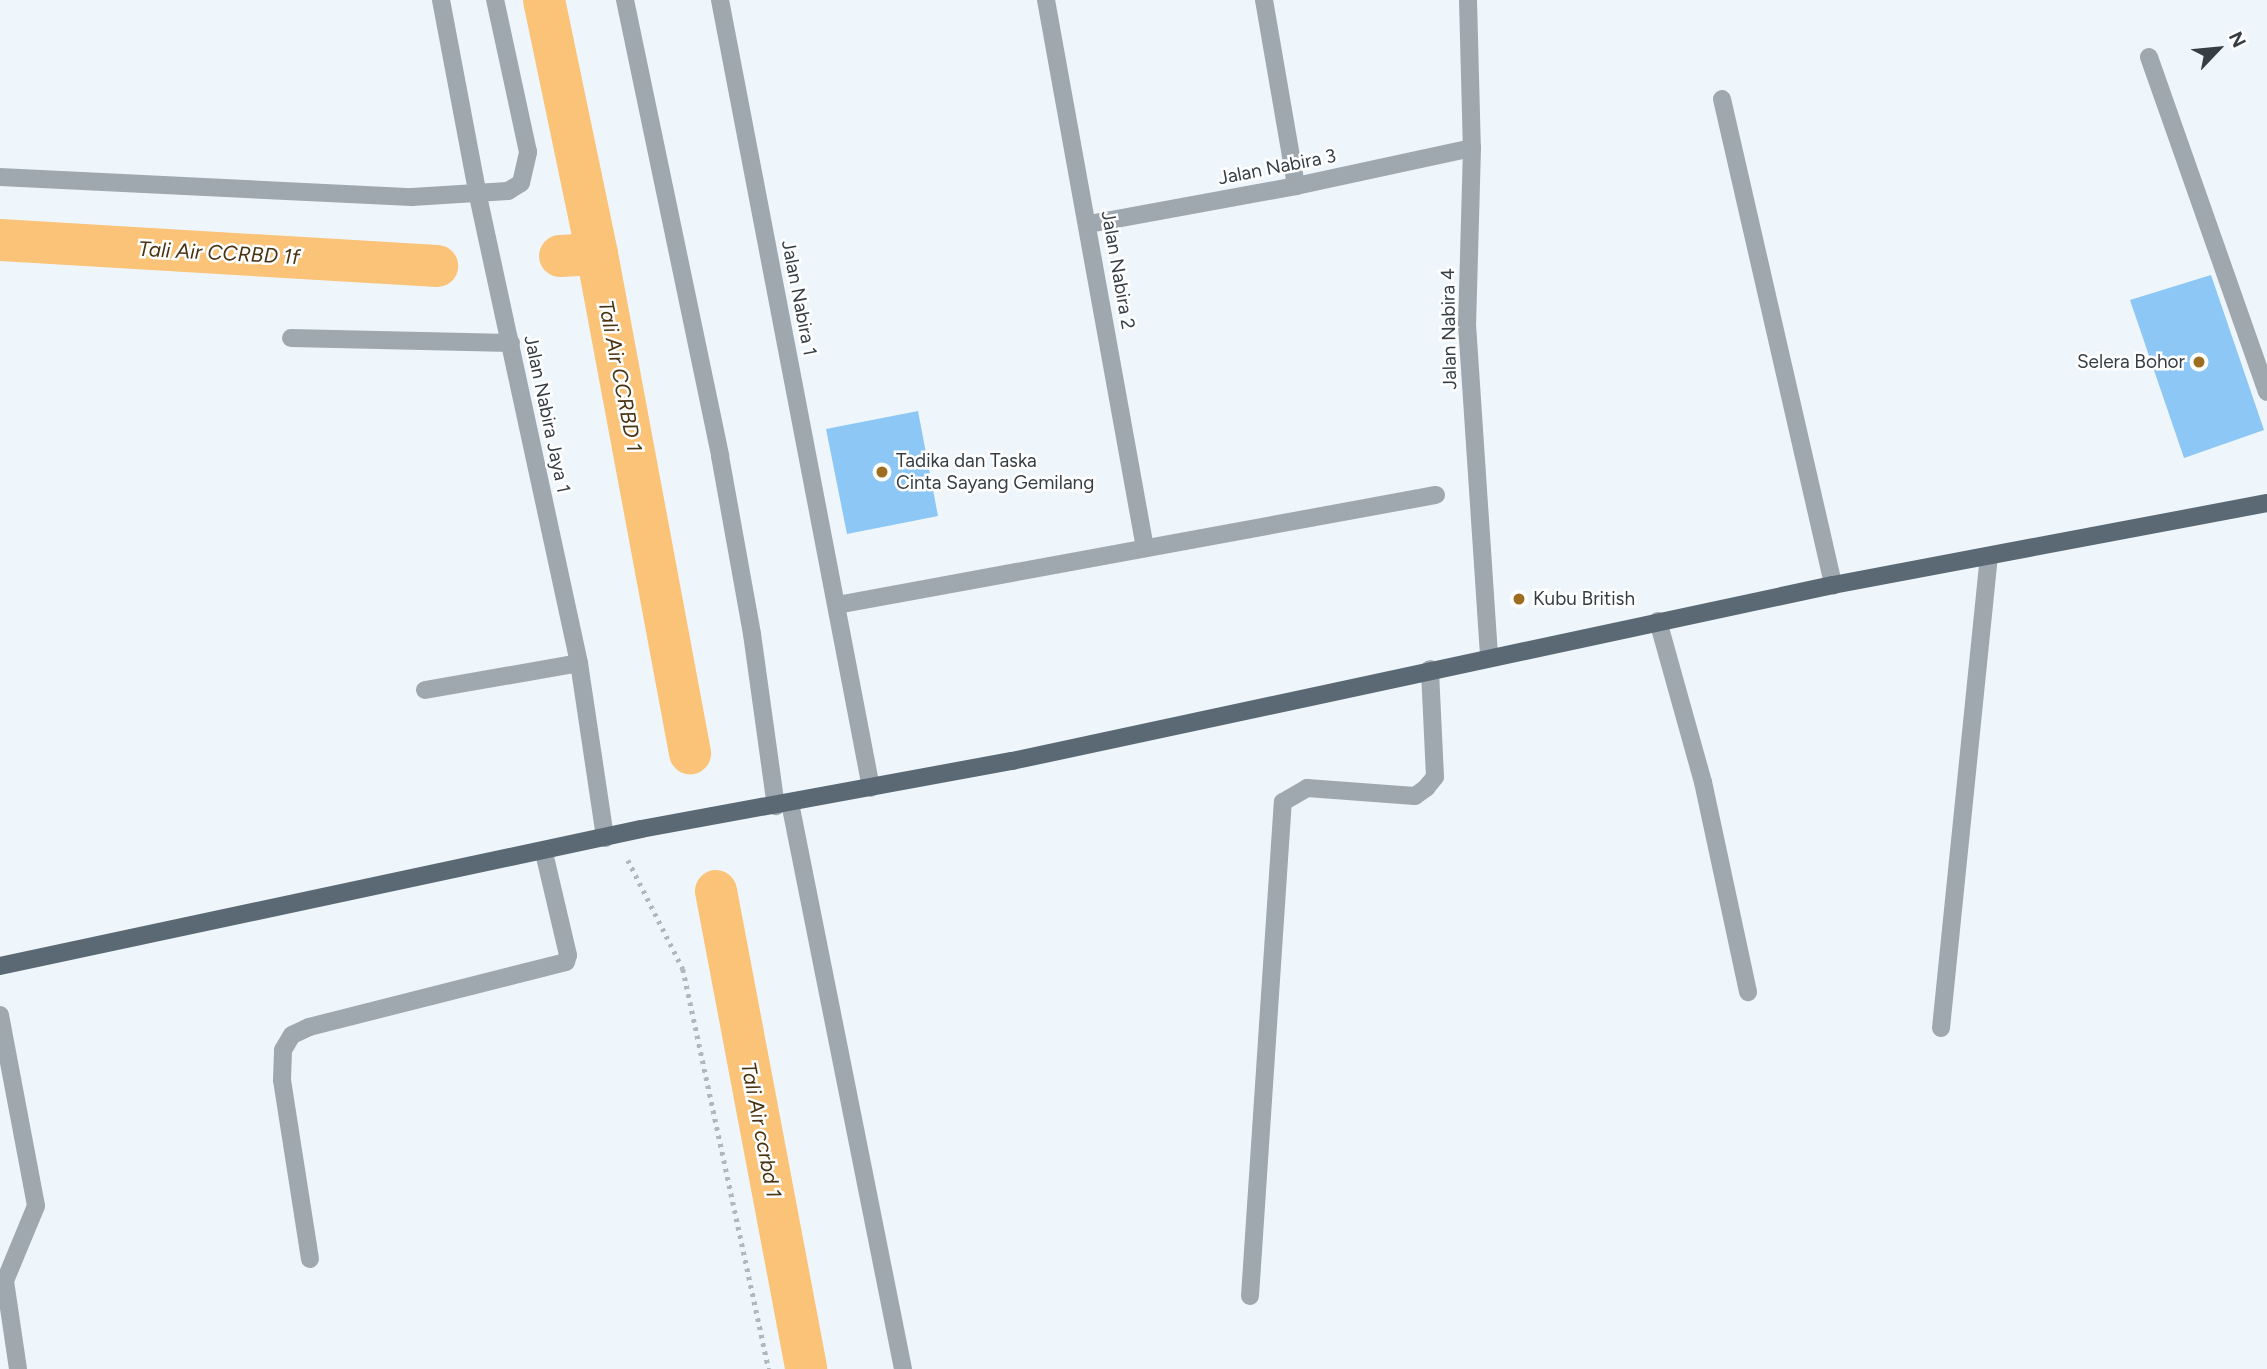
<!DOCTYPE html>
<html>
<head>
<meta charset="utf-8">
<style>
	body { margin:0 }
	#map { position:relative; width:2267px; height:1369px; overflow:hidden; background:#eef6fc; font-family:Figtree,sans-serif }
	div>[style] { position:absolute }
	.canal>* { height:42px; margin:-21px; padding:0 21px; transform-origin:21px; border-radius:21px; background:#fac378 }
	.building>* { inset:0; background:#8cc7f5 }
	.path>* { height:4.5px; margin-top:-2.25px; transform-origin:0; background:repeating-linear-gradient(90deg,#b0b8be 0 3.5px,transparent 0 8.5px) }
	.service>* { height:18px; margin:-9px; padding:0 9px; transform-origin:9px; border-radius:9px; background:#a0a8af }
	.minor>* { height:18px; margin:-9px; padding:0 9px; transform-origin:9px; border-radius:9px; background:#a0a8af }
	.primary>* { height:18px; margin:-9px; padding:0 9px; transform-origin:9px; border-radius:9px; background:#5b6975 }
	.dots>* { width:19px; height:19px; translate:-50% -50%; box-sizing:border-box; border:4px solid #fff; border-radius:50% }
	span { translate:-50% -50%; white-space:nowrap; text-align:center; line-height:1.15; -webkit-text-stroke:5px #fff; paint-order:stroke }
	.street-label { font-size:19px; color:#363e44 }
	.poi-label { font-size:19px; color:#363e44 }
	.right { translate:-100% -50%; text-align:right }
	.left { translate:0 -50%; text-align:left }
	.water-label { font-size:21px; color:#493312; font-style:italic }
	.north { position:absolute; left:2183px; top:14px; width:70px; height:70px; -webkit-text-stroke:5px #fff; paint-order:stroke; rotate:64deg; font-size:19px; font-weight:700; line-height:28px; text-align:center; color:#363e44 }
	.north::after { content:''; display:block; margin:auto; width:24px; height:32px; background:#363e44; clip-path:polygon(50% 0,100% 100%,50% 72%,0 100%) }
</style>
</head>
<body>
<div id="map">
	<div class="canal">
		<div style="left:544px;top:0;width:259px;rotate:78.2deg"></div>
		<div style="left:597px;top:254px;width:508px;rotate:79.44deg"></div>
		<div style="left:0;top:240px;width:438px;rotate:3.4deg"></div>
		<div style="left:560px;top:256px;width:37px;rotate:-3deg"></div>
		<div style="left:716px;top:891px;width:486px;rotate:79.3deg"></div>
	</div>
	<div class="building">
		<div style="clip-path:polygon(2211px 275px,2264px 430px,2184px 458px,2130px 300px)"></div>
		<div style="clip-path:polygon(918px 411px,938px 516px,847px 534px,826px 429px)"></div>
	</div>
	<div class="path">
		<div style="left:628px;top:860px;width:122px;rotate:63.2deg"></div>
		<div style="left:683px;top:969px;width:409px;rotate:77.9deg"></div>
	</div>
	<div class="service">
		<div style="left:2149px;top:57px;width:355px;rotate:70.6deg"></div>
		<div style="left:790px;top:803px;width:577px;rotate:78.71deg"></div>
		<div style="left:0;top:1015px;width:194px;rotate:79.3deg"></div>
		<div style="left:36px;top:1206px;width:81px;rotate:112.5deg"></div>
		<div style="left:5px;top:1281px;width:89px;rotate:81.6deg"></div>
		<div style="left:310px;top:1259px;width:181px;rotate:-98.9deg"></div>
		<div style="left:282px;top:1080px;width:30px;rotate:-88deg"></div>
		<div style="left:283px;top:1050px;width:17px;rotate:-59deg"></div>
		<div style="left:292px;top:1035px;width:19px;rotate:-25deg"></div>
		<div style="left:309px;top:1027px;width:265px;rotate:-14.2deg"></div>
		<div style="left:566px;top:962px;width:7px;rotate:-74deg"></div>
		<div style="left:568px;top:955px;width:105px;rotate:-103.2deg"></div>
	</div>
	<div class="minor">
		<div style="left:441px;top:0;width:199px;rotate:79.3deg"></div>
		<div style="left:478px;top:196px;width:478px;rotate:77.8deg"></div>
		<div style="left:579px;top:663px;width:177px;rotate:81.5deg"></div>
		<div style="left:625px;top:0;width:466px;rotate:78.2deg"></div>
		<div style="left:720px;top:456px;width:181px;rotate:79.8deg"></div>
		<div style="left:752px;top:634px;width:174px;rotate:82.1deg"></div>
		<div style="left:720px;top:0;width:802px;rotate:79.15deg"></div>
		<div style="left:1046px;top:0;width:557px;rotate:79.76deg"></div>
		<div style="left:1264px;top:0;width:189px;rotate:80.2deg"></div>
		<div style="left:1468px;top:0;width:148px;rotate:88.5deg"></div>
		<div style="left:1472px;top:148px;width:176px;rotate:91.6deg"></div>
		<div style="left:1467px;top:324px;width:334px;rotate:86.2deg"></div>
		<div style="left:1722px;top:99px;width:499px;rotate:77.1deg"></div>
		<div style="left:0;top:177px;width:412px;rotate:2.8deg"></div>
		<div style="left:412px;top:197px;width:96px;rotate:-3.6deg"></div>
		<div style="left:508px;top:191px;width:15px;rotate:-32deg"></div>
		<div style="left:521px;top:183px;width:32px;rotate:-77deg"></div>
		<div style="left:528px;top:152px;width:156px;rotate:-102.2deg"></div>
		<div style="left:1089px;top:224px;width:210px;rotate:-10.4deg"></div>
		<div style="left:1296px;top:186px;width:180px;rotate:-12.2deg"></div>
		<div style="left:291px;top:338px;width:220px;rotate:1.3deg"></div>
		<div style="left:837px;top:605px;width:609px;rotate:-10.41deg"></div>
		<div style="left:1658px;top:621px;width:167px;rotate:74.4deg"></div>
		<div style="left:1703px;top:782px;width:215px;rotate:77.9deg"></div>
		<div style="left:425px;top:690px;width:156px;rotate:-9.9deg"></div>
		<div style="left:1941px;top:1028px;width:472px;rotate:-84.2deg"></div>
		<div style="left:1250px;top:1296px;width:495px;rotate:-86.2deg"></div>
		<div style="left:1283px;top:802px;width:28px;rotate:-30deg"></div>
		<div style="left:1307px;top:788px;width:108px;rotate:4.2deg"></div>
		<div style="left:1415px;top:796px;width:14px;rotate:-36deg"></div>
		<div style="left:1426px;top:788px;width:14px;rotate:-51deg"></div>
		<div style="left:1435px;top:777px;width:108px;rotate:-92.7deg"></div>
	</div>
	<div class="primary">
		<div style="left:0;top:966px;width:655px;rotate:-12.06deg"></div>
		<div style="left:641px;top:829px;width:377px;rotate:-10.4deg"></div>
		<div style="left:1012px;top:761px;width:840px;rotate:-12.1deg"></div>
		<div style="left:1833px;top:585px;width:442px;rotate:-10.7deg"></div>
	</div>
	<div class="dots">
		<div style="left:2199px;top:362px;background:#9d6d20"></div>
		<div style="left:882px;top:472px;background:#9d6d20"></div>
		<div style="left:1519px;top:599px;background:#9d6d20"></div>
	</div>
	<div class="street-label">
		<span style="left:1277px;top:167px;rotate:-11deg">Jalan Nabira 3</span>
		<span style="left:1118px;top:270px;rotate:80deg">Jalan Nabira 2</span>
		<span style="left:799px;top:298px;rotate:79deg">Jalan Nabira 1</span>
		<span style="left:1449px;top:329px;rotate:-91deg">Jalan Nabira 4</span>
		<span style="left:547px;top:414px;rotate:78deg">Jalan Nabira Jaya 1</span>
	</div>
	<div class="poi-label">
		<span class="right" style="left:2185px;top:362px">Selera Bohor</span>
		<span class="left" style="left:896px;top:472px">Tadika dan Taska<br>Cinta Sayang Gemilang</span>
		<span class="left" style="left:1533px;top:599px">Kubu British</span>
	</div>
	<div class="water-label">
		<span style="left:219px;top:253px;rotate:3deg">Tali Air CCRBD 1f</span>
		<span style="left:620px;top:376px;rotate:79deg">Tali Air CCRBD 1</span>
		<span style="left:761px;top:1130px;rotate:79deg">Tali Air ccrbd 1</span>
	</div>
	<div class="north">N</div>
</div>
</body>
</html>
